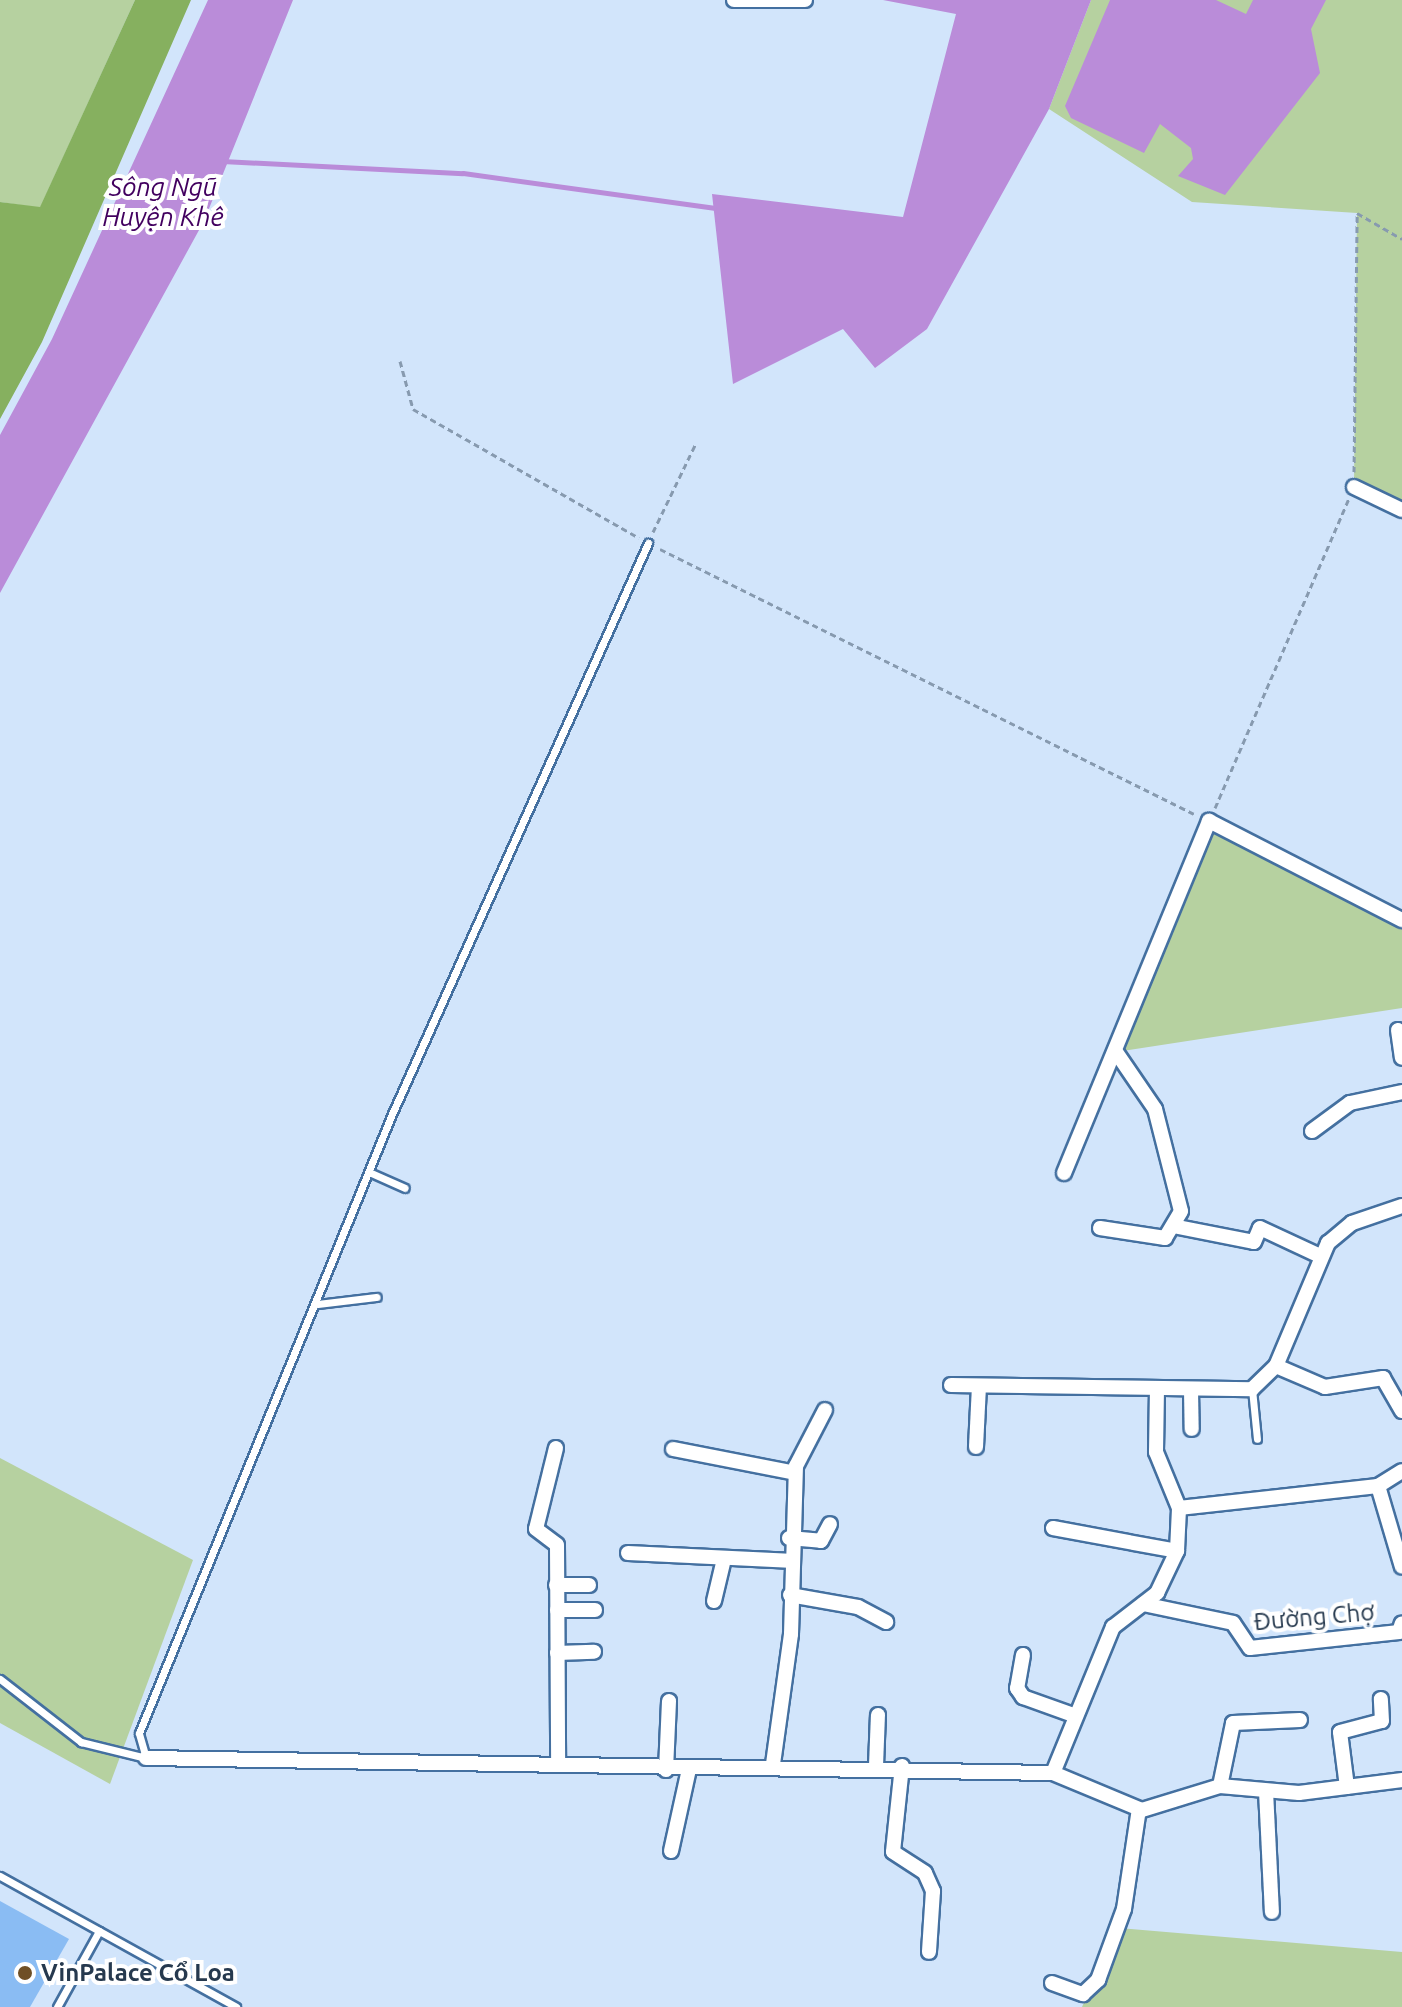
<!DOCTYPE html>
<html>
<head>
<meta charset="utf-8">
<style>
	body { margin:0 }
	#map { position:relative; width:1402px; height:2007px; overflow:hidden; background:#d2e5fb; font-family:Ubuntu,sans-serif }
	div>[style] { position:absolute }
	.green>* { inset:0; background:#b6d1a0 }
	.forest>* { inset:0; background:#86b05f }
	.water>* { inset:0; background:#ba8cd9 }
	.stream>* { height:5px; margin:-2.5px; padding:0 2.5px; transform-origin:2.5px; border-radius:2.5px; background:#ba8cd9 }
	.building>* { inset:0; background:#8abcf3 }
	.path>* { height:3px; margin-top:-1.5px; transform-origin:0; background:repeating-linear-gradient(90deg,#879aaf 0 6px,transparent 0 10px) }
	.roads { filter:drop-shadow(2px 0 #4470a0) drop-shadow(-2px 0 #4470a0) drop-shadow(0 2px #4470a0) drop-shadow(0 -2px #4470a0) }
	.lane>* { height:7px; margin:-3.5px; padding:0 3.5px; transform-origin:3.5px; border-radius:3.5px; background:#fff }
	.street>* { height:14px; margin:-7px; padding:0 7px; transform-origin:7px; border-radius:7px; background:#fff }
	.dots>* { width:22px; height:22px; translate:-50% -50%; box-sizing:border-box; border:4px solid #fff; border-radius:50% }
	span { translate:-50% -50%; white-space:nowrap; text-align:center; line-height:1.15; -webkit-text-stroke:8px #fff; paint-order:stroke }
	.street-label { font-size:24px; color:#26394e }
	.poi-label { font-size:24px; color:#26394e; font-weight:700 }
	.left { translate:0 -50%; text-align:left }
	.water-label { font-size:26px; color:#42005f; font-style:italic }
</style>
</head>
<body>
<div id="map">
	<div class="green">
		<div style="clip-path:polygon(0 0,135px 0,40px 208px,0 202px)"></div>
		<div style="clip-path:polygon(1091px 0,1402px 0,1402px 510px,1354px 487px,1357px 213px,1192px 202px,1049px 109px)"></div>
		<div style="clip-path:polygon(1209px 821px,1402px 920px,1402px 1008px,1116px 1052px)"></div>
		<div style="clip-path:polygon(0 1458px,193px 1560px,110px 1784px,0 1723px)"></div>
		<div style="clip-path:polygon(1119px 1928px,1402px 1952px,1402px 2007px,1082px 2007px)"></div>
	</div>
	<div class="forest">
		<div style="clip-path:polygon(135px 0,191px 0,42px 342px,0 419px,0 202px,40px 207px)"></div>
	</div>
	<div class="water">
		<div style="clip-path:polygon(208px 0,293px 0,204px 221px,0 593px,0 435px,52px 339px)"></div>
		<div style="clip-path:polygon(883px 0,1091px 0,1049px 109px,927px 329px,875px 368px,843px 329px,733px 384px,712px 194px,903px 217px,956px 14px)"></div>
		<div style="clip-path:polygon(1110px 0,1216px 0,1246px 14px,1253px 0,1326px 0,1311px 29px,1320px 73px,1225px 195px,1178px 176px,1193px 159px,1191px 148px,1160px 124px,1144px 153px,1071px 118px,1065px 106px)"></div>
	</div>
	<div class="stream">
		<div style="left:222px;top:161px;width:241px;rotate:2.9deg"></div>
		<div style="left:463px;top:173px;width:253px;rotate:7.9deg"></div>
	</div>
	<div class="building">
		<div style="clip-path:polygon(0 1901px,69px 1939px,30px 2007px,0 2007px)"></div>
	</div>
	<div class="path">
		<div style="left:400px;top:361px;width:50px;rotate:74.8deg"></div>
		<div style="left:413px;top:409px;width:260px;rotate:29.7deg"></div>
		<div style="left:1354px;top:472px;width:259px;rotate:-89.3deg"></div>
		<div style="left:1357px;top:213px;width:52px;rotate:30deg"></div>
		<div style="left:653px;top:532px;width:99px;rotate:-64.2deg"></div>
		<div style="left:660px;top:549px;width:596px;rotate:26.39deg"></div>
		<div style="left:1215px;top:808px;width:337px;rotate:-66.6deg"></div>
	</div>
	<div class="roads">
		<div class="lane">
			<div style="left:369px;top:1172px;width:39px;rotate:24deg"></div>
			<div style="left:317px;top:1304px;width:60px;rotate:-6.7deg"></div>
			<div style="left:1252px;top:1389px;width:50px;rotate:84.3deg"></div>
			<div style="left:0;top:1679px;width:103px;rotate:37.9deg"></div>
			<div style="left:81px;top:1742px;width:67px;rotate:13.8deg"></div>
			<div style="left:146px;top:1758px;width:26px;rotate:-106deg"></div>
			<div style="left:139px;top:1733px;width:669px;rotate:-67.77deg"></div>
			<div style="left:392px;top:1114px;width:626px;rotate:-65.85deg"></div>
			<div style="left:0;top:1876px;width:270px;rotate:29deg"></div>
			<div style="left:57px;top:2007px;width:87px;rotate:-61.1deg"></div>
		</div>
		<div class="street">
			<div style="left:734px;top:0;width:71px"></div>
			<div style="left:1354px;top:487px;width:53px;rotate:25.6deg"></div>
			<div style="left:1398px;top:1030px;width:28px;rotate:82deg"></div>
			<div style="left:1312px;top:1131px;width:47px;rotate:-36.4deg"></div>
			<div style="left:1350px;top:1103px;width:53px;rotate:-11.9deg"></div>
			<div style="left:1064px;top:1173px;width:381px;rotate:-67.6deg"></div>
			<div style="left:1209px;top:821px;width:217px;rotate:27.2deg"></div>
			<div style="left:1178px;top:1227px;width:77px;rotate:11.2deg"></div>
			<div style="left:1254px;top:1242px;width:15px;rotate:-67deg"></div>
			<div style="left:1260px;top:1228px;width:66px;rotate:25deg"></div>
			<div style="left:1100px;top:1228px;width:66px;rotate:8.7deg"></div>
			<div style="left:1165px;top:1238px;width:31px;rotate:-59deg"></div>
			<div style="left:1181px;top:1211px;width:105px;rotate:-104.3deg"></div>
			<div style="left:1155px;top:1109px;width:69px;rotate:-124.4deg"></div>
			<div style="left:1276px;top:1366px;width:53px;rotate:23.2deg"></div>
			<div style="left:1325px;top:1387px;width:59px;rotate:-8.8deg"></div>
			<div style="left:1383px;top:1378px;width:38px;rotate:60deg"></div>
			<div style="left:951px;top:1385px;width:301px;rotate:0.8deg"></div>
			<div style="left:1252px;top:1389px;width:33px;rotate:-44deg"></div>
			<div style="left:1276px;top:1366px;width:134px;rotate:-67.1deg"></div>
			<div style="left:1328px;top:1243px;width:31px;rotate:-40deg"></div>
			<div style="left:1352px;top:1223px;width:53px;rotate:-18.8deg"></div>
			<div style="left:1191px;top:1390px;width:39px;rotate:89deg"></div>
			<div style="left:976px;top:1447px;width:61px;rotate:-87.2deg"></div>
			<div style="left:556px;top:1448px;width:83px;rotate:103.9deg"></div>
			<div style="left:536px;top:1529px;width:26px;rotate:37deg"></div>
			<div style="left:557px;top:1545px;width:216px;rotate:89.7deg"></div>
			<div style="left:673px;top:1449px;width:124px;rotate:11.1deg"></div>
			<div style="left:1378px;top:1486px;width:84px;rotate:73.5deg"></div>
			<div style="left:1179px;top:1508px;width:200px;rotate:-6.3deg"></div>
			<div style="left:1378px;top:1486px;width:28px;rotate:-32deg"></div>
			<div style="left:1053px;top:1528px;width:126px;rotate:10.5deg"></div>
			<div style="left:789px;top:1538px;width:32px;rotate:5deg"></div>
			<div style="left:821px;top:1541px;width:19px;rotate:-62deg"></div>
			<div style="left:628px;top:1553px;width:161px;rotate:2.8deg"></div>
			<div style="left:556px;top:1585px;width:33px"></div>
			<div style="left:790px;top:1595px;width:69px;rotate:10deg"></div>
			<div style="left:858px;top:1607px;width:32px;rotate:28deg"></div>
			<div style="left:714px;top:1601px;width:43px;rotate:-76.6deg"></div>
			<div style="left:1143px;top:1604px;width:92px;rotate:11.9deg"></div>
			<div style="left:1233px;top:1623px;width:30px;rotate:56deg"></div>
			<div style="left:1250px;top:1648px;width:150px;rotate:-6.1deg"></div>
			<div style="left:1399px;top:1632px;width:9px;rotate:-72deg"></div>
			<div style="left:557px;top:1610px;width:38px"></div>
			<div style="left:557px;top:1653px;width:37px;rotate:-2deg"></div>
			<div style="left:1023px;top:1655px;width:34px;rotate:100deg"></div>
			<div style="left:1017px;top:1688px;width:11px;rotate:56deg"></div>
			<div style="left:1023px;top:1697px;width:56px;rotate:19.7deg"></div>
			<div style="left:146px;top:1758px;width:907px;rotate:0.95deg"></div>
			<div style="left:1053px;top:1773px;width:96px;rotate:22.6deg"></div>
			<div style="left:1142px;top:1810px;width:82px;rotate:-17.1deg"></div>
			<div style="left:1220px;top:1786px;width:79px;rotate:5.1deg"></div>
			<div style="left:1299px;top:1793px;width:104px;rotate:-7.2deg"></div>
			<div style="left:773px;top:1764px;width:131px;rotate:-82.1deg"></div>
			<div style="left:791px;top:1634px;width:168px;rotate:-88.3deg"></div>
			<div style="left:796px;top:1466px;width:63px;rotate:-62.6deg"></div>
			<div style="left:876px;top:1766px;width:51px;rotate:-87.8deg"></div>
			<div style="left:902px;top:1766px;width:86px;rotate:96deg"></div>
			<div style="left:893px;top:1852px;width:38px;rotate:33deg"></div>
			<div style="left:925px;top:1873px;width:20px;rotate:66deg"></div>
			<div style="left:933px;top:1891px;width:61px;rotate:93.8deg"></div>
			<div style="left:666px;top:1770px;width:69px;rotate:-87.5deg"></div>
			<div style="left:1053px;top:1773px;width:158px;rotate:-67.7deg"></div>
			<div style="left:1113px;top:1627px;width:56px;rotate:-37.7deg"></div>
			<div style="left:1157px;top:1593px;width:47px;rotate:-64.5deg"></div>
			<div style="left:1177px;top:1551px;width:43px;rotate:-87.3deg"></div>
			<div style="left:1179px;top:1508px;width:61px;rotate:-112.3deg"></div>
			<div style="left:1156px;top:1452px;width:61px;rotate:-89.1deg"></div>
			<div style="left:1220px;top:1786px;width:64px;rotate:-78.3deg"></div>
			<div style="left:1233px;top:1723px;width:67px;rotate:-2.6deg"></div>
			<div style="left:1347px;top:1787px;width:55px;rotate:-97.3deg"></div>
			<div style="left:1340px;top:1732px;width:43px;rotate:-14.7deg"></div>
			<div style="left:1382px;top:1721px;width:22px;rotate:-93deg"></div>
			<div style="left:1266px;top:1791px;width:121px;rotate:87.2deg"></div>
			<div style="left:671px;top:1851px;width:84px;rotate:-77.6deg"></div>
			<div style="left:1052px;top:1983px;width:33px;rotate:20deg"></div>
			<div style="left:1083px;top:1994px;width:21px;rotate:-43deg"></div>
			<div style="left:1098px;top:1980px;width:76px;rotate:-69.9deg"></div>
			<div style="left:1124px;top:1909px;width:101px;rotate:-81.5deg"></div>
		</div>
	</div>
	<div class="dots">
		<div style="left:25px;top:1973px;background:#6f4f25"></div>
	</div>
	<div class="street-label">
		<span style="left:1314px;top:1617px;rotate:-5deg">Đường Chợ</span>
	</div>
	<div class="poi-label">
		<span class="left" style="left:41px;top:1973px">VinPalace Cổ Loa</span>
	</div>
	<div class="water-label">
		<span style="left:163px;top:202px">Sông Ngũ<br>Huyện Khê</span>
	</div>
</div>
</body>
</html>
